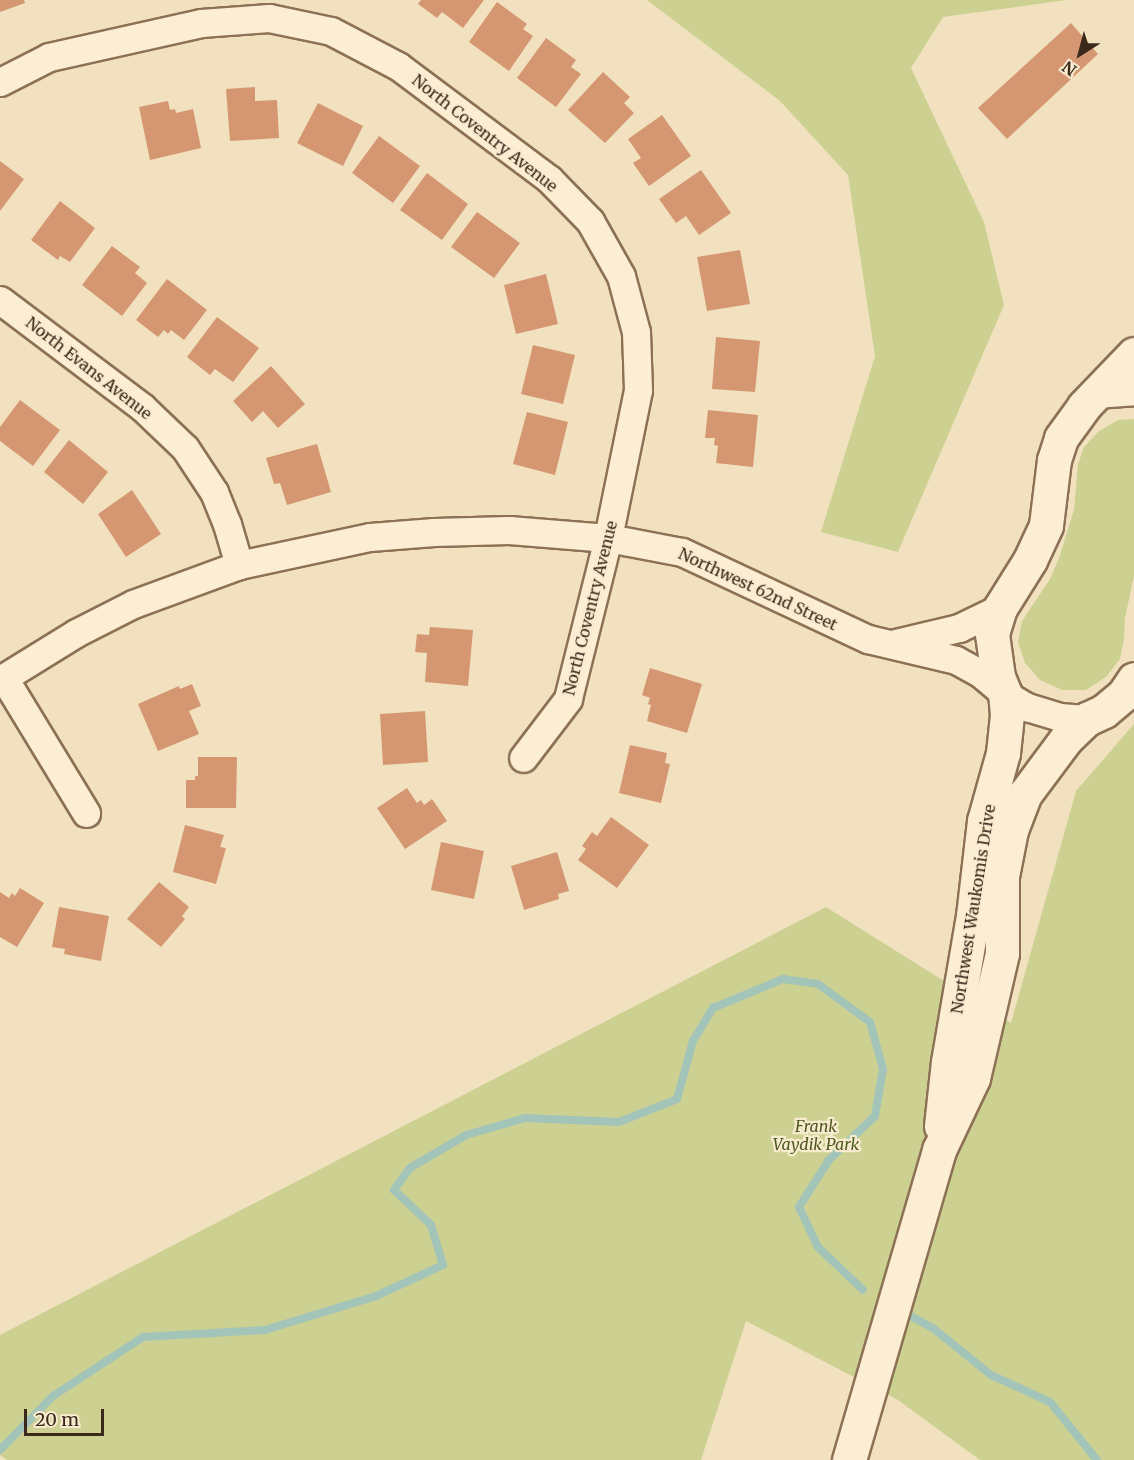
<!DOCTYPE html>
<html>
<head>
<meta charset="utf-8">
<style>
	body { margin:0 }
	#map { position:relative; width:1134px; height:1460px; overflow:hidden; background:#f2e1bf; font-family:Merriweather,serif }
	div>[style] { position:absolute }
	.green>* { inset:0; background:#ccd192 }
	.stream>* { height:8px; margin:-4px; padding:0 4px; transform-origin:4px; border-radius:4px; background:#a3c4b9 }
	.building>* { inset:0; background:#d49771 }
	.roads { filter:drop-shadow(2px 0 #8d7155) drop-shadow(-2px 0 #8d7155) drop-shadow(0 2px #8d7155) drop-shadow(0 -2px #8d7155) }
	.minor>* { height:27px; margin:-13.5px; padding:0 13.5px; transform-origin:13.5px; border-radius:13.5px; background:#fceed3 }
	.secondary>* { height:33px; margin:-16.5px; padding:0 16.5px; transform-origin:16.5px; border-radius:16.5px; background:#fceed3 }
	span { translate:-50% -50%; white-space:nowrap; text-align:center; line-height:1.15; -webkit-text-stroke:4.5px #f9ebcf; paint-order:stroke }
	.street-label { font-size:16px; color:#3b291b }
	.park-label { font-size:16px; color:#4d5920; font-style:italic }
	.north { position:absolute; left:1050px; top:24px; width:60px; height:60px; -webkit-text-stroke:4px #f9ebcf; paint-order:stroke; rotate:216deg; font-size:16px; font-weight:700; line-height:24px; text-align:center; color:#3b291b }
	.north::after { content:''; display:block; margin:auto; width:21px; height:27px; background:#3b291b; clip-path:polygon(50% 0,100% 100%,50% 72%,0 100%) }
	.scale { position:absolute; left:24px; top:1409px; width:80px; height:27px; box-sizing:border-box; border:3px solid #3b291b; border-top:0; padding-left:8px; font-size:18px; line-height:21px; white-space:nowrap; color:#3b291b; -webkit-text-stroke:4px #f9ebcf; paint-order:stroke }
</style>
</head>
<body>
<div id="map">
	<div class="green">
		<div style="clip-path:polygon(647px 0,1066px 0,943px 17px,911px 68px,984px 222px,1004px 305px,898px 552px,821px 532px,875px 356px,848px 175px,780px 101px)"></div>
		<div style="clip-path:polygon(1134px 419px,1134px 576px,1125px 618px,1124px 639px,1120px 659px,1106px 677px,1086px 690px,1062px 690px,1040px 680px,1025px 663px,1018px 642px,1022px 621px,1050px 579px,1059px 558px,1074px 510px,1078px 464px,1084px 447px,1099px 431px,1118px 420px)"></div>
		<div style="clip-path:polygon(1134px 724px,1134px 1460px,980px 1460px,898px 1400px,746px 1321px,701px 1460px,7px 1460px,0 1455px,0 1335px,826px 907px,1011px 1023px,1076px 791px)"></div>
	</div>
	<div class="stream">
		<div style="left:900px;top:1310px;width:39px;rotate:29deg"></div>
		<div style="left:934px;top:1329px;width:73px;rotate:38.9deg"></div>
		<div style="left:991px;top:1375px;width:65px;rotate:24.6deg"></div>
		<div style="left:1050px;top:1402px;width:75px;rotate:51deg"></div>
		<div style="left:0;top:1450px;width:76px;rotate:-45.5deg"></div>
		<div style="left:53px;top:1396px;width:108px;rotate:-33.2deg"></div>
		<div style="left:143px;top:1337px;width:122px;rotate:-3.3deg"></div>
		<div style="left:265px;top:1330px;width:116px;rotate:-17deg"></div>
		<div style="left:376px;top:1296px;width:74px;rotate:-24.8deg"></div>
		<div style="left:443px;top:1265px;width:42px;rotate:-106.7deg"></div>
		<div style="left:431px;top:1225px;width:51px;rotate:-136.6deg"></div>
		<div style="left:394px;top:1190px;width:27px;rotate:-54deg"></div>
		<div style="left:410px;top:1168px;width:65px;rotate:-30.5deg"></div>
		<div style="left:466px;top:1135px;width:61px;rotate:-16.1deg"></div>
		<div style="left:525px;top:1118px;width:94px;rotate:2.4deg"></div>
		<div style="left:619px;top:1122px;width:62px;rotate:-21.6deg"></div>
		<div style="left:677px;top:1099px;width:60px;rotate:-74.6deg"></div>
		<div style="left:693px;top:1041px;width:39px;rotate:-59deg"></div>
		<div style="left:713px;top:1008px;width:76px;rotate:-22.5deg"></div>
		<div style="left:783px;top:979px;width:35px;rotate:8deg"></div>
		<div style="left:818px;top:984px;width:64px;rotate:36.2deg"></div>
		<div style="left:870px;top:1022px;width:49px;rotate:74.5deg"></div>
		<div style="left:883px;top:1069px;width:48px;rotate:99.7deg"></div>
		<div style="left:875px;top:1116px;width:64px;rotate:136.3deg"></div>
		<div style="left:829px;top:1160px;width:56px;rotate:122.6deg"></div>
		<div style="left:799px;top:1207px;width:44px;rotate:64.6deg"></div>
		<div style="left:818px;top:1247px;width:62px;rotate:43.7deg"></div>
	</div>
	<div class="building">
		<div style="clip-path:polygon(0 0,24px 0,25px 3px,0 12px)"></div>
		<div style="clip-path:polygon(421px 0,484px 0,463px 28px,442px 12px,437px 18px,418px 4px)"></div>
		<div style="clip-path:polygon(497px 2px,527px 24px,523px 29px,533px 36px,509px 71px,469px 42px)"></div>
		<div style="clip-path:polygon(1071px 23px,1098px 54px,1007px 139px,978px 108px)"></div>
		<div style="clip-path:polygon(546px 38px,576px 60px,571px 67px,581px 74px,556px 107px,517px 78px)"></div>
		<div style="clip-path:polygon(603px 72px,630px 97px,624px 103px,634px 113px,605px 143px,568px 110px)"></div>
		<div style="clip-path:polygon(255px 87px,255px 101px,277px 100px,279px 138px,230px 141px,226px 89px)"></div>
		<div style="clip-path:polygon(168px 101px,170px 110px,175px 109px,176px 113px,193px 109px,201px 148px,150px 160px,139px 107px)"></div>
		<div style="clip-path:polygon(318px 103px,363px 126px,343px 166px,297px 143px)"></div>
		<div style="clip-path:polygon(662px 115px,691px 156px,649px 186px,633px 163px,641px 158px,628px 139px)"></div>
		<div style="clip-path:polygon(379px 136px,420px 166px,393px 203px,352px 173px)"></div>
		<div style="clip-path:polygon(0 161px,24px 179px,0 211px)"></div>
		<div style="clip-path:polygon(701px 170px,731px 213px,699px 235px,686px 216px,676px 223px,659px 199px)"></div>
		<div style="clip-path:polygon(427px 173px,468px 204px,442px 240px,400px 210px)"></div>
		<div style="clip-path:polygon(60px 201px,95px 228px,70px 262px,60px 256px,58px 260px,31px 240px)"></div>
		<div style="clip-path:polygon(477px 212px,520px 243px,494px 278px,451px 247px)"></div>
		<div style="clip-path:polygon(112px 246px,140px 267px,135px 273px,147px 283px,122px 316px,82px 285px)"></div>
		<div style="clip-path:polygon(740px 250px,750px 304px,707px 311px,697px 257px)"></div>
		<div style="clip-path:polygon(546px 274px,558px 324px,516px 334px,504px 285px)"></div>
		<div style="clip-path:polygon(167px 279px,207px 310px,184px 340px,171px 330px,168px 334px,164px 330px,158px 337px,136px 320px)"></div>
		<div style="clip-path:polygon(217px 317px,259px 348px,233px 382px,215px 369px,210px 375px,187px 357px)"></div>
		<div style="clip-path:polygon(716px 337px,760px 341px,755px 392px,712px 389px)"></div>
		<div style="clip-path:polygon(533px 345px,575px 355px,563px 404px,521px 394px)"></div>
		<div style="clip-path:polygon(271px 366px,305px 404px,278px 428px,263px 411px,252px 422px,233px 401px)"></div>
		<div style="clip-path:polygon(20px 400px,60px 430px,33px 466px,0 441px,0 427px)"></div>
		<div style="clip-path:polygon(708px 410px,758px 415px,753px 467px,716px 463px,718px 446px,714px 445px,715px 438px,705px 438px)"></div>
		<div style="clip-path:polygon(527px 412px,568px 422px,555px 475px,513px 464px)"></div>
		<div style="clip-path:polygon(69px 440px,108px 472px,83px 504px,44px 472px)"></div>
		<div style="clip-path:polygon(317px 444px,331px 492px,287px 505px,280px 483px,274px 484px,266px 458px)"></div>
		<div style="clip-path:polygon(132px 490px,161px 534px,126px 557px,98px 514px)"></div>
		<div style="clip-path:polygon(430px 627px,473px 630px,468px 686px,425px 682px,427px 653px,415px 652px,417px 634px,429px 635px)"></div>
		<div style="clip-path:polygon(650px 668px,702px 684px,687px 733px,647px 721px,651px 705px,648px 704px,650px 698px,642px 695px)"></div>
		<div style="clip-path:polygon(192px 684px,201px 706px,189px 711px,199px 734px,158px 751px,138px 704px,179px 686px,180px 689px)"></div>
		<div style="clip-path:polygon(425px 711px,428px 762px,383px 765px,380px 714px)"></div>
		<div style="clip-path:polygon(630px 745px,667px 753px,665px 763px,670px 764px,661px 803px,619px 793px)"></div>
		<div style="clip-path:polygon(198px 757px,237px 757px,236px 808px,186px 808px,186px 780px,195px 780px,195px 776px,198px 776px)"></div>
		<div style="clip-path:polygon(407px 788px,417px 803px,421px 800px,424px 805px,432px 799px,447px 821px,405px 849px,377px 808px)"></div>
		<div style="clip-path:polygon(611px 817px,649px 845px,617px 888px,578px 860px,586px 849px,582px 846px,592px 832px,597px 836px)"></div>
		<div style="clip-path:polygon(185px 825px,224px 835px,220px 847px,226px 848px,216px 884px,173px 872px)"></div>
		<div style="clip-path:polygon(441px 842px,484px 851px,474px 899px,431px 890px)"></div>
		<div style="clip-path:polygon(557px 852px,569px 891px,558px 894px,559px 899px,524px 910px,511px 866px)"></div>
		<div style="clip-path:polygon(159px 882px,189px 907px,182px 916px,185px 919px,161px 947px,127px 919px)"></div>
		<div style="clip-path:polygon(20px 888px,44px 903px,17px 947px,0 937px,0 892px,9px 898px,12px 893px,15px 896px)"></div>
		<div style="clip-path:polygon(59px 907px,109px 916px,101px 961px,64px 954px,65px 949px,52px 947px)"></div>
	</div>
	<div class="roads">
		<div class="minor">
			<div style="left:0;top:82px;width:55px;rotate:-27deg"></div>
			<div style="left:49px;top:57px;width:156px;rotate:-12.6deg"></div>
			<div style="left:201px;top:23px;width:68px;rotate:-4.2deg"></div>
			<div style="left:269px;top:18px;width:63px;rotate:11.8deg"></div>
			<div style="left:331px;top:31px;width:76px;rotate:27.6deg"></div>
			<div style="left:398px;top:66px;width:189px;rotate:36.8deg"></div>
			<div style="left:549px;top:179px;width:59px;rotate:45.7deg"></div>
			<div style="left:590px;top:221px;width:63px;rotate:60.6deg"></div>
			<div style="left:621px;top:276px;width:58px;rotate:75deg"></div>
			<div style="left:636px;top:332px;width:58px;rotate:88deg"></div>
			<div style="left:638px;top:390px;width:151px;rotate:101.5deg"></div>
			<div style="left:608px;top:538px;width:166px;rotate:104deg"></div>
			<div style="left:568px;top:699px;width:74px;rotate:127.3deg"></div>
			<div style="left:0;top:300px;width:178px;rotate:37deg"></div>
			<div style="left:142px;top:407px;width:59px;rotate:43.6deg"></div>
			<div style="left:185px;top:448px;width:53px;rotate:56.6deg"></div>
			<div style="left:214px;top:492px;width:35px;rotate:68deg"></div>
			<div style="left:227px;top:524px;width:43px;rotate:73.7deg"></div>
			<div style="left:1095px;top:394px;width:39px;rotate:-4deg"></div>
			<div style="left:896px;top:643px;width:65px;rotate:-13.4deg"></div>
			<div style="left:959px;top:628px;width:46px;rotate:-26deg"></div>
			<div style="left:4px;top:678px;width:158px;rotate:58.7deg"></div>
			<div style="left:0;top:680px;width:89px;rotate:-31.7deg"></div>
			<div style="left:76px;top:633px;width:64px;rotate:-27deg"></div>
			<div style="left:133px;top:604px;width:113px;rotate:-20.2deg"></div>
			<div style="left:239px;top:565px;width:134px;rotate:-12.1deg"></div>
			<div style="left:370px;top:537px;width:64px;rotate:-4.5deg"></div>
			<div style="left:434px;top:532px;width:75px;rotate:-1.5deg"></div>
			<div style="left:509px;top:530px;width:99px;rotate:4.6deg"></div>
			<div style="left:608px;top:538px;width:75px;rotate:10.7deg"></div>
			<div style="left:682px;top:552px;width:205px;rotate:25.1deg"></div>
			<div style="left:868px;top:639px;width:90px;rotate:13.4deg"></div>
			<div style="left:956px;top:660px;width:29px;rotate:29deg"></div>
			<div style="left:981px;top:674px;width:31px;rotate:40deg"></div>
			<div style="left:1005px;top:694px;width:26px;rotate:31deg"></div>
			<div style="left:1027px;top:707px;width:34px;rotate:17deg"></div>
			<div style="left:1059px;top:717px;width:28px;rotate:4deg"></div>
		</div>
		<div class="secondary">
			<div style="left:941px;top:1126px;width:64px;rotate:-83.8deg"></div>
			<div style="left:948px;top:1062px;width:148px;rotate:-80.3deg"></div>
			<div style="left:973px;top:916px;width:96px;rotate:-83.4deg"></div>
			<div style="left:984px;top:821px;width:71px;rotate:-74.4deg"></div>
			<div style="left:1003px;top:753px;width:38px;rotate:-84deg"></div>
			<div style="left:1007px;top:715px;width:21px;rotate:-95deg"></div>
			<div style="left:1005px;top:694px;width:18px;rotate:-112deg"></div>
			<div style="left:998px;top:677px;width:43px;rotate:-97.9deg"></div>
			<div style="left:992px;top:634px;width:27px;rotate:-73deg"></div>
			<div style="left:1000px;top:608px;width:57px;rotate:-58deg"></div>
			<div style="left:1030px;top:560px;width:38px;rotate:-65deg"></div>
			<div style="left:1046px;top:525px;width:65px;rotate:-83deg"></div>
			<div style="left:1054px;top:460px;width:23px;rotate:-72deg"></div>
			<div style="left:1061px;top:438px;width:39px;rotate:-54deg"></div>
			<div style="left:1084px;top:406px;width:72px;rotate:-46.1deg"></div>
			<div style="left:849px;top:1460px;width:323px;rotate:-73.8deg"></div>
			<div style="left:939px;top:1150px;width:80px;rotate:-64.7deg"></div>
			<div style="left:973px;top:1078px;width:128px;rotate:-76.9deg"></div>
			<div style="left:1002px;top:953px;width:77px;rotate:-90deg"></div>
			<div style="left:1002px;top:876px;width:47px;rotate:-78.9deg"></div>
			<div style="left:1011px;top:830px;width:39px;rotate:-69deg"></div>
			<div style="left:1025px;top:794px;width:69px;rotate:-53.3deg"></div>
			<div style="left:1066px;top:739px;width:29px;rotate:-44deg"></div>
			<div style="left:1087px;top:719px;width:19px;rotate:-25deg"></div>
			<div style="left:1104px;top:711px;width:26px;rotate:-40deg"></div>
			<div style="left:1124px;top:694px;width:18px;rotate:-56deg"></div>
		</div>
	</div>
	<div class="street-label">
		<span style="left:485px;top:133px;rotate:38deg">North Coventry Avenue</span>
		<span style="left:89px;top:368px;rotate:38deg">North Evans Avenue</span>
		<span style="left:758px;top:589px;rotate:25deg">Northwest 62nd Street</span>
		<span style="left:590px;top:608px;rotate:-76deg">North Coventry Avenue</span>
		<span style="left:973px;top:909px;rotate:-81deg">Northwest Waukomis Drive</span>
	</div>
	<div class="park-label">
		<span style="left:816px;top:1135px">Frank<br>Vaydik Park</span>
	</div>
	<div class="north">N</div>
	<div class="scale">20 m</div>
</div>
</body>
</html>
